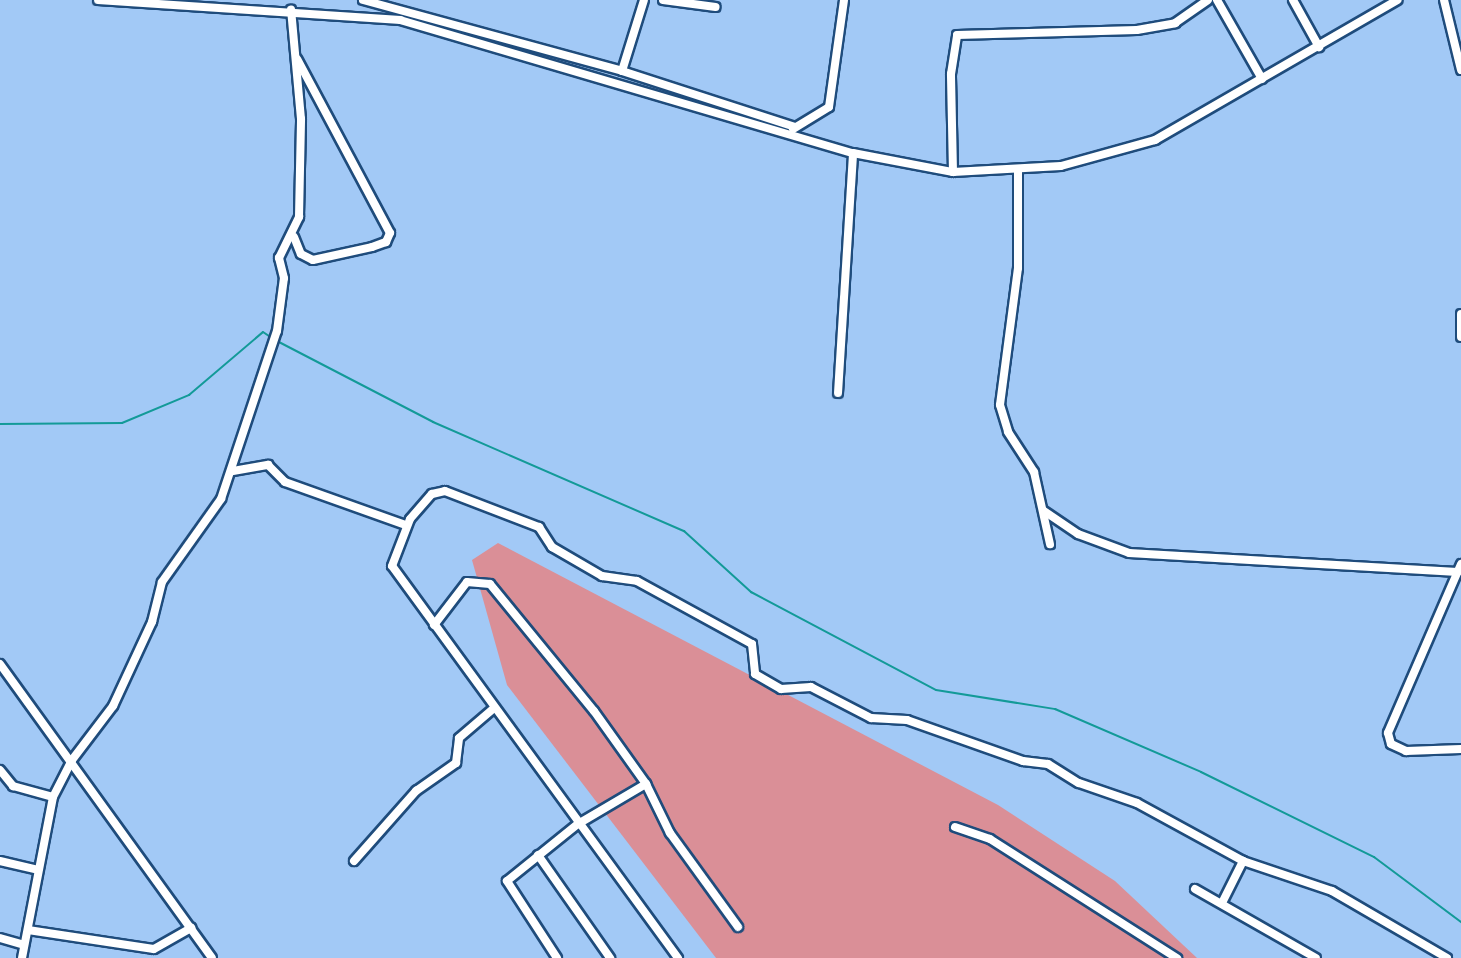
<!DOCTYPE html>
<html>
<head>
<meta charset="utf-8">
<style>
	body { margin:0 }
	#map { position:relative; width:1461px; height:958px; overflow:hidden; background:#a2c9f6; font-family:"Source Sans 3",sans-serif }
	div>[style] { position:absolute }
	.green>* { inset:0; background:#da8f97 }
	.stream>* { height:2px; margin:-1px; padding:0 1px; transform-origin:1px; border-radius:1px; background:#139a98 }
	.roads { filter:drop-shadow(2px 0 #1f4c7c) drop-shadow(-2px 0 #1f4c7c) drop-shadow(0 2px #1f4c7c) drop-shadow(0 -2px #1f4c7c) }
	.street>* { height:8px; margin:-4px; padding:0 4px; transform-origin:4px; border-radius:4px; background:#fff }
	span { translate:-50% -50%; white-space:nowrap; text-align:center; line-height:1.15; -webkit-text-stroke:6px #a2c9f6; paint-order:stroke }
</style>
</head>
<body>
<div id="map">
	<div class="green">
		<div style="clip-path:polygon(498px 543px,998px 805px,1115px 881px,1197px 958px,716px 958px,507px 685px,472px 560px)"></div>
	</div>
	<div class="stream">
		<div style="left:277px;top:341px;width:176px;rotate:27.4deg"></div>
		<div style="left:433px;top:422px;width:274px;rotate:23.5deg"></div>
		<div style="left:684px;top:531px;width:91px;rotate:42.3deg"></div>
		<div style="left:751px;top:592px;width:209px;rotate:27.9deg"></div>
		<div style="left:936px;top:690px;width:121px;rotate:9.1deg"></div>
		<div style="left:1055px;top:709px;width:159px;rotate:23.3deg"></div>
		<div style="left:1201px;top:772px;width:193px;rotate:26.2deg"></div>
		<div style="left:1374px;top:857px;width:109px;rotate:36.8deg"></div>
		<div style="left:0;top:424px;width:122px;rotate:-0.5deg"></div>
		<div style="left:122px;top:423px;width:73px;rotate:-22.7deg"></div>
		<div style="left:189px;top:395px;width:97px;rotate:-40.4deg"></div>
		<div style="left:263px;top:332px;width:11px;rotate:34deg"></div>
	</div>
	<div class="roads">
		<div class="street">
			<div style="left:98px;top:0;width:303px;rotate:3.8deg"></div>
			<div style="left:400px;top:20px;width:472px;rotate:16.4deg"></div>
			<div style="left:853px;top:153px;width:102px;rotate:10.8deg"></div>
			<div style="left:953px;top:172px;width:108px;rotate:-3.2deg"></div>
			<div style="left:1061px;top:166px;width:98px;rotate:-15.5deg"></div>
			<div style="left:1155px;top:140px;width:280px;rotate:-30deg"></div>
			<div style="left:363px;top:0;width:269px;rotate:15.3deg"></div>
			<div style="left:622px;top:71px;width:182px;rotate:17.9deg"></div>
			<div style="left:663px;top:0;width:53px;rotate:7.5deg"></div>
			<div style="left:1217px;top:0;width:91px;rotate:60.3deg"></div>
			<div style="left:1293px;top:0;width:54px;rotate:61deg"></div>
			<div style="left:1444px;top:0;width:72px;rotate:76.3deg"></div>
			<div style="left:622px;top:71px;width:74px;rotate:-72.8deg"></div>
			<div style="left:793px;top:129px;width:42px;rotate:-31.4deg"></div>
			<div style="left:829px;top:107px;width:108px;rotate:-82deg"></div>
			<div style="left:1018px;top:170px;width:98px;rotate:90deg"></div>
			<div style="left:1018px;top:268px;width:138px;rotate:97.5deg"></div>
			<div style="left:1000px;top:405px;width:28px;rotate:73deg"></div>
			<div style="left:1008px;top:432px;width:48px;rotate:57deg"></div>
			<div style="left:1034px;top:472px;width:74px;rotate:77.5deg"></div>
			<div style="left:953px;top:172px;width:98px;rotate:-91.2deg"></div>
			<div style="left:951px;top:74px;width:39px;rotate:-81deg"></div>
			<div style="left:957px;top:35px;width:180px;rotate:-1.6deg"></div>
			<div style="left:1137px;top:30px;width:39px;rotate:-10deg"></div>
			<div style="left:1175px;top:23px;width:40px;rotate:-34.9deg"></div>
			<div style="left:294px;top:237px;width:18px;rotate:68deg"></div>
			<div style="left:301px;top:254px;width:13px;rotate:27deg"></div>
			<div style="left:313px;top:260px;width:60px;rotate:-12.4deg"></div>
			<div style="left:372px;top:247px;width:15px;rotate:-20deg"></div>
			<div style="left:386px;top:242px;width:10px;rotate:-66deg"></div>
			<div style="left:390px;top:233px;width:197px;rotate:-118.1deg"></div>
			<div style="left:1461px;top:314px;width:23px;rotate:90deg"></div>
			<div style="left:838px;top:393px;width:240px;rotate:-86.4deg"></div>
			<div style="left:233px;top:471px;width:36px;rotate:-10deg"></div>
			<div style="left:268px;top:465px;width:24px;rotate:45deg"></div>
			<div style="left:285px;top:482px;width:128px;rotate:19.6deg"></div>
			<div style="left:1044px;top:511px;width:41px;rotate:34.1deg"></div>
			<div style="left:1078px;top:534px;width:54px;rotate:20.4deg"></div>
			<div style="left:1129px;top:553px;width:329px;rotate:3.3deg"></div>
			<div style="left:1461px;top:564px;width:184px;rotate:113.4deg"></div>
			<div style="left:1388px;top:733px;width:11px;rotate:75deg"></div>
			<div style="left:1391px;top:744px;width:17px;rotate:25deg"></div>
			<div style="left:1406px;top:751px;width:55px;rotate:-2.1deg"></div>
			<div style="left:434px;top:625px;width:54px;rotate:-52.5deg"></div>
			<div style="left:467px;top:582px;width:23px;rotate:5deg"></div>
			<div style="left:490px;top:584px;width:164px;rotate:50.7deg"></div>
			<div style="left:594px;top:711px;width:90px;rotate:54.5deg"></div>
			<div style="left:646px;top:784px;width:55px;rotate:63.9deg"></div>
			<div style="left:670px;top:833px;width:116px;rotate:54.1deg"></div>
			<div style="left:0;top:664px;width:362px;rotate:54.2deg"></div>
			<div style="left:0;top:770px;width:21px;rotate:51deg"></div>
			<div style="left:13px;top:786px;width:41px;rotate:15.4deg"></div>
			<div style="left:955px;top:827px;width:37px;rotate:19deg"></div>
			<div style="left:990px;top:839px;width:222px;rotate:32.5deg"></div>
			<div style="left:538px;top:855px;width:126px;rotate:55deg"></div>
			<div style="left:0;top:861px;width:39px;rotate:13deg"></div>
			<div style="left:354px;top:861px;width:94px;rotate:-48.5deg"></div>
			<div style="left:416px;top:791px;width:49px;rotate:-35deg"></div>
			<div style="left:456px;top:763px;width:25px;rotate:-83deg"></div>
			<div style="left:459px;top:738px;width:45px;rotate:-40.5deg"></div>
			<div style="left:1195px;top:889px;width:139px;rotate:29.7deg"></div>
			<div style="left:1223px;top:901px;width:45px;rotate:-63.4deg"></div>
			<div style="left:28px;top:930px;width:127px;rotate:8.6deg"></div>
			<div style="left:154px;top:949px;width:43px;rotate:-29.6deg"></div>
			<div style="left:0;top:938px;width:25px;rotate:16deg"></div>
			<div style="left:22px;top:958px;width:164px;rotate:-79.1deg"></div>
			<div style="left:53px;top:797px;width:42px;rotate:-62.8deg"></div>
			<div style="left:72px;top:760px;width:68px;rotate:-52.8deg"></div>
			<div style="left:113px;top:706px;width:93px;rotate:-65.1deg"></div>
			<div style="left:152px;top:622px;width:41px;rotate:-76deg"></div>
			<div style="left:162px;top:582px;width:102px;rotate:-54.6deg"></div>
			<div style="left:221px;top:499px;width:177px;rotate:-71.6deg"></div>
			<div style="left:277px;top:331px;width:53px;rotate:-82.5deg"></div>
			<div style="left:284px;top:278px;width:21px;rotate:-104deg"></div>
			<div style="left:279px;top:258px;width:46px;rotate:-64deg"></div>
			<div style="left:299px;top:217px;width:98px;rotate:-88.8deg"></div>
			<div style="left:301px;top:119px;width:110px;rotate:-95.2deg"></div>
			<div style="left:557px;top:958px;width:92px;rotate:-123deg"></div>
			<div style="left:507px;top:881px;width:91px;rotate:-38.8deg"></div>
			<div style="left:578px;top:824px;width:79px;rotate:-30.5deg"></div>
			<div style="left:678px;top:958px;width:485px;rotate:-126.1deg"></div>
			<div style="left:392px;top:566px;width:50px;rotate:-69deg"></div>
			<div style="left:410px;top:519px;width:33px;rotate:-49deg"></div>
			<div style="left:432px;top:494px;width:13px;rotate:-13deg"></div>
			<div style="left:445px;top:491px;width:101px;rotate:21deg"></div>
			<div style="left:539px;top:527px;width:24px;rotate:57deg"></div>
			<div style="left:552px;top:547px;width:58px;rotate:30.1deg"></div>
			<div style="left:602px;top:576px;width:35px;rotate:8deg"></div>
			<div style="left:637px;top:581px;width:131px;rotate:28.7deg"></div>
			<div style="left:752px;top:644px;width:30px;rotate:84deg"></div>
			<div style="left:755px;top:674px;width:30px;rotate:30deg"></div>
			<div style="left:781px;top:689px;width:30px;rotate:-4deg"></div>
			<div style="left:811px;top:687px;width:68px;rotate:27.3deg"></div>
			<div style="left:871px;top:718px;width:36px;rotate:3deg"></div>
			<div style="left:907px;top:720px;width:123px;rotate:19.5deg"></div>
			<div style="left:1023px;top:761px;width:25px;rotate:7deg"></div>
			<div style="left:1048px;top:764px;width:36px;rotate:32deg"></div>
			<div style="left:1079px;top:783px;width:61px;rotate:19deg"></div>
			<div style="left:1137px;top:803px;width:121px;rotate:28.7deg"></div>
			<div style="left:1243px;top:861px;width:94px;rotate:18.6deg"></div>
			<div style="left:1332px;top:891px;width:133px;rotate:30.2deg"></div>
		</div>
	</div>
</div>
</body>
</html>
